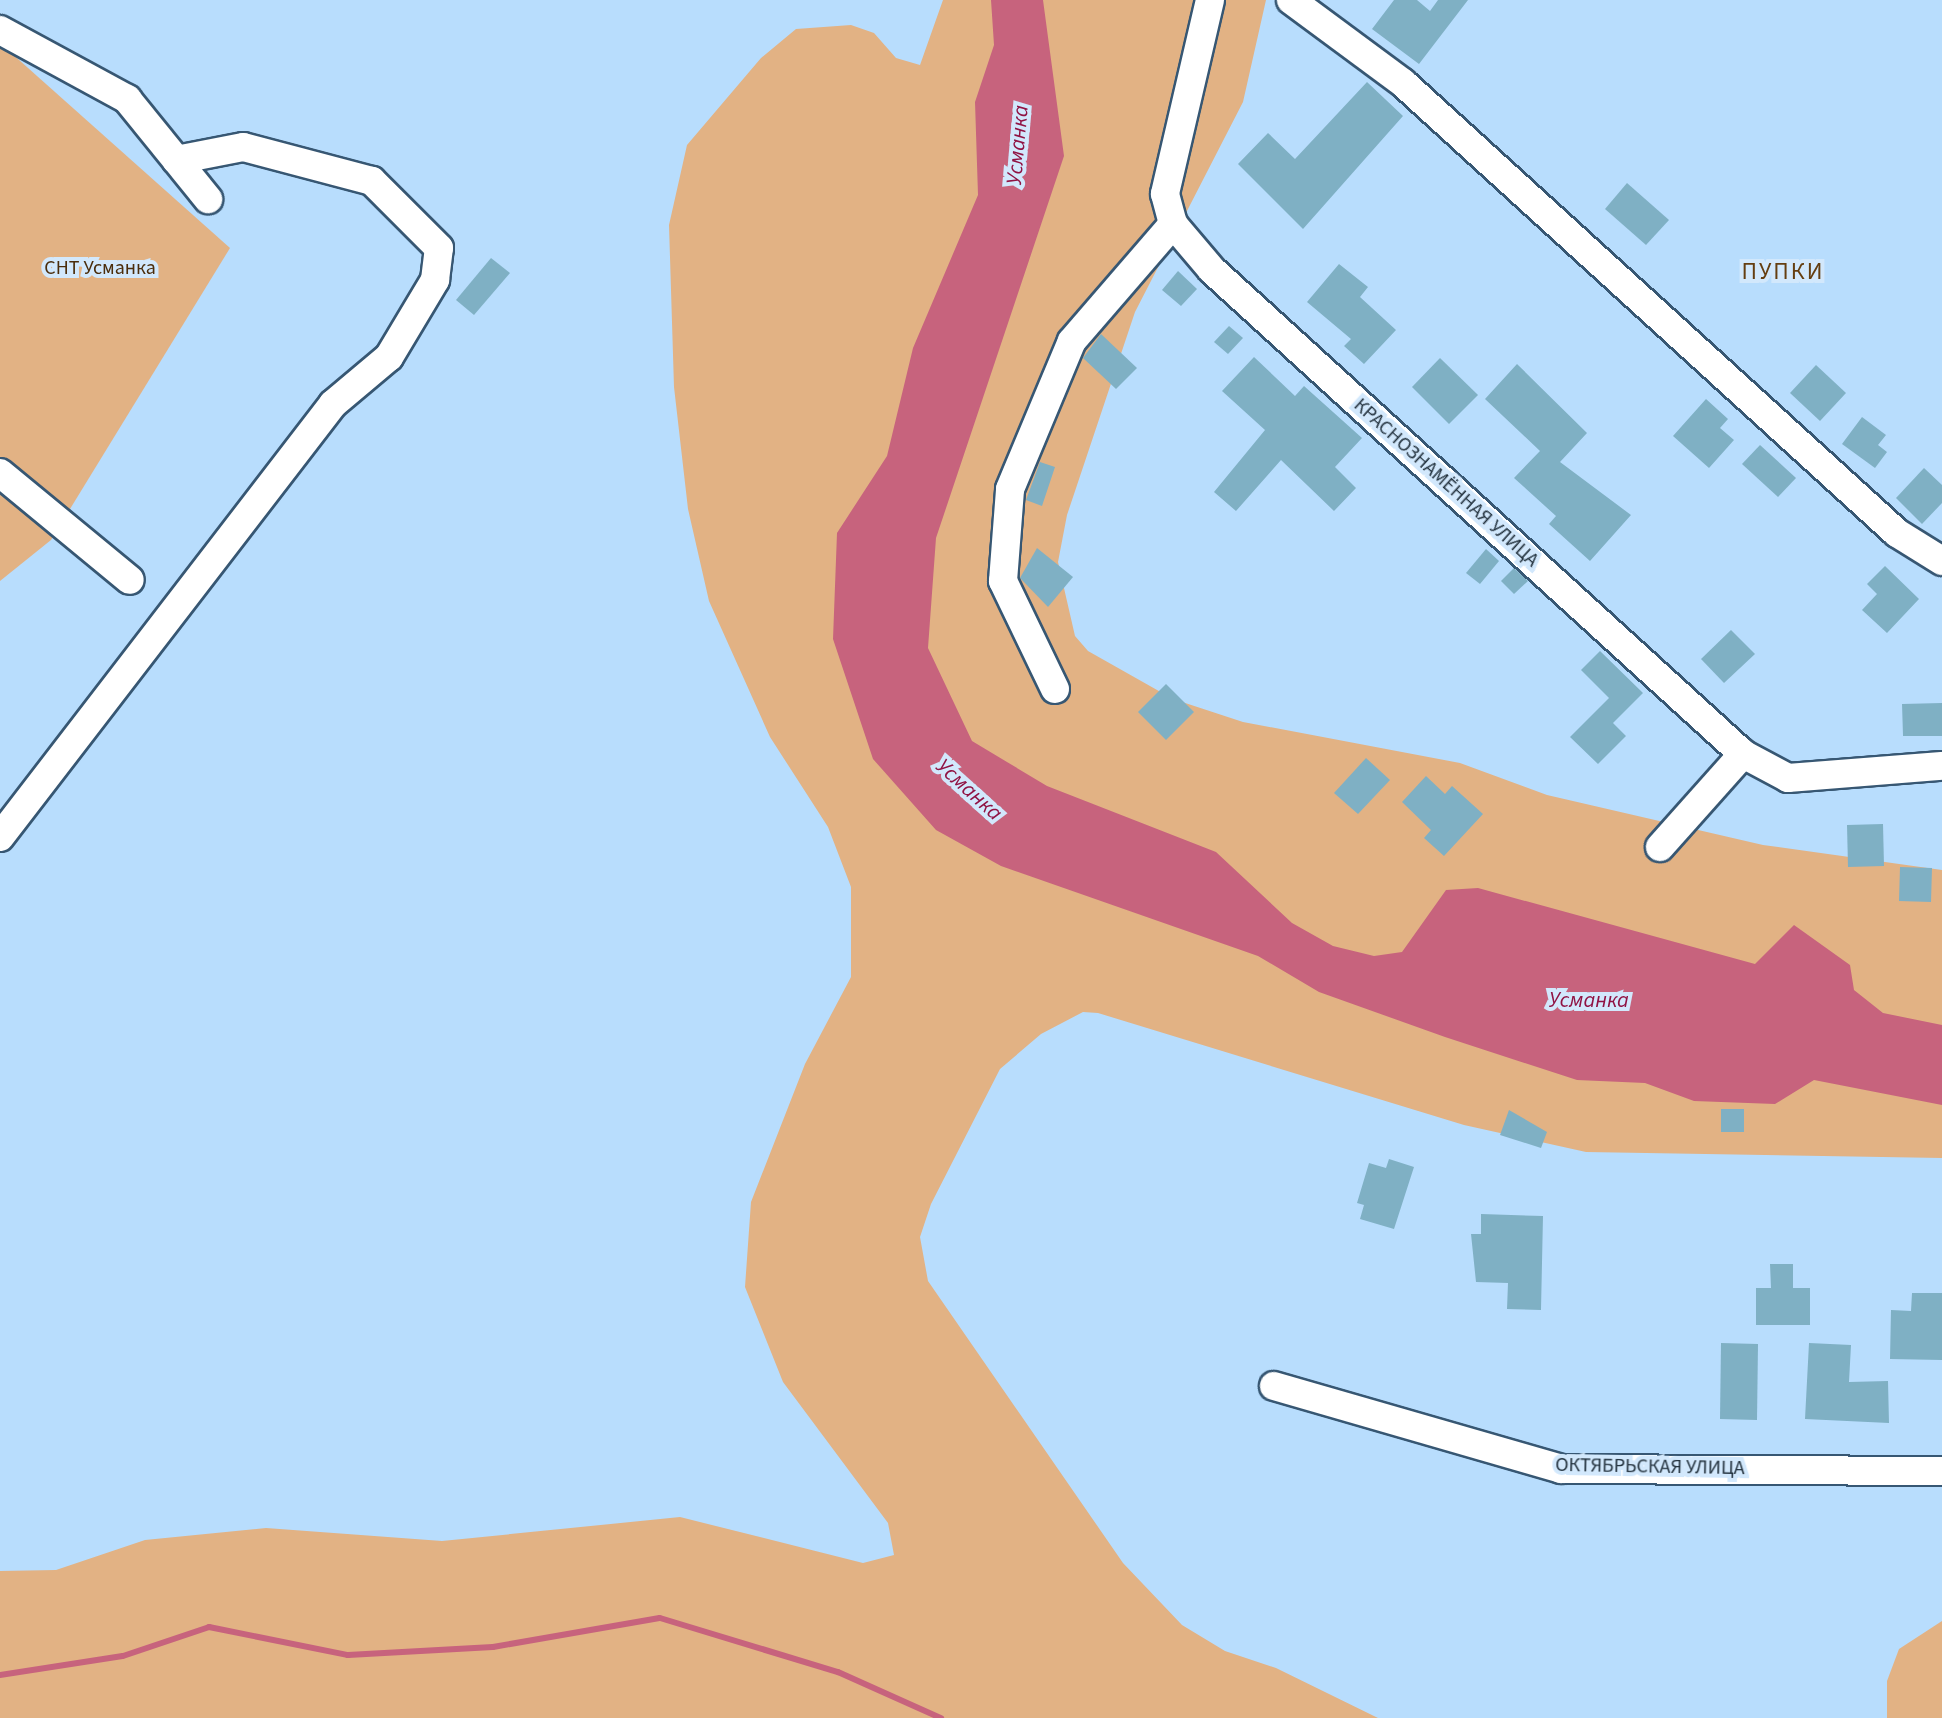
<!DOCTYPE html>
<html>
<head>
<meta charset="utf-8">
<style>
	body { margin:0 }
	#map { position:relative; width:1942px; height:1718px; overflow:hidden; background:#b8ddfd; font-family:"Source Sans 3",sans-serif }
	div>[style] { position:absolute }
	.green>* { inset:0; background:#e2b284 }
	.water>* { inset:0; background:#c7637d }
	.stream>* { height:6px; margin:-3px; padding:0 3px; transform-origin:3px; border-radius:3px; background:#c7637d }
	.building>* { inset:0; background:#7fb0c4 }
	.roads { filter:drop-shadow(2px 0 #375773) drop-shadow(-2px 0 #375773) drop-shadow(0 2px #375773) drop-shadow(0 -2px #375773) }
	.minor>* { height:28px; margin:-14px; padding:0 14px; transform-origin:14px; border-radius:14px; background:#fff }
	span { translate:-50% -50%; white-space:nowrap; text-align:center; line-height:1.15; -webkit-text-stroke:8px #d2e8fc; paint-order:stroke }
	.park-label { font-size:20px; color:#4b2d0b }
	.street-label { font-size:20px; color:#23323e }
	.water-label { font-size:22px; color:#901344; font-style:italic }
	.quarter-label { font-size:24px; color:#653e10; letter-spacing:2px }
</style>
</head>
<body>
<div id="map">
	<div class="green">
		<div style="clip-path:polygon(943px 0,1266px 0,1243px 102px,1135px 312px,1067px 515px,1058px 562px,1075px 636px,1088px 651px,1173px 699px,1243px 722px,1460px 763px,1547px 795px,1763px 845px,1942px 870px,1942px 1158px,1586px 1152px,1464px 1125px,1098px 1013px,1083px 1012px,1041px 1034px,1000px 1069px,931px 1204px,920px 1237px,928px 1281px,1123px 1563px,1182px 1625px,1225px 1651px,1276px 1668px,1378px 1718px,0 1718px,0 1571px,56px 1570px,145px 1540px,266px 1528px,442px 1541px,680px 1517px,863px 1563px,894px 1555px,888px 1523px,783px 1382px,745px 1287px,751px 1202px,805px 1064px,851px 977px,851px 887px,828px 827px,770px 737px,709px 601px,688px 509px,674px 387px,669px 225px,687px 145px,761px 58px,796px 29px,851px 25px,874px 33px,896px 58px,920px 65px)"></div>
		<div style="clip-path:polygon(0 43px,230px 248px,51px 540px,0 581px)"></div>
		<div style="clip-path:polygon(1942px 1621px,1942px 1718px,1887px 1718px,1887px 1681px,1899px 1649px)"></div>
	</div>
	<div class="water">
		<div style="clip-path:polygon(991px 0,1043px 0,1064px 156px,936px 538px,928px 648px,972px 741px,1047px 786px,1216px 852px,1292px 923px,1333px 946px,1374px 956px,1402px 952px,1446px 890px,1478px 888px,1755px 964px,1794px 925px,1850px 965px,1854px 990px,1883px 1013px,1942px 1025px,1942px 1105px,1814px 1080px,1775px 1104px,1694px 1101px,1645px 1083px,1577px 1080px,1445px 1037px,1319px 992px,1258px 956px,1001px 866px,936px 830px,873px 759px,833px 639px,837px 533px,887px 456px,913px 348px,978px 195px,975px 102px,994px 45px)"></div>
	</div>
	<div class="stream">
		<div style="left:0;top:1675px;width:124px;rotate:-8.8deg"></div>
		<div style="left:123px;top:1656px;width:91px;rotate:-18.6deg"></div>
		<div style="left:209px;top:1627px;width:142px;rotate:11.4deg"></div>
		<div style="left:348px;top:1655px;width:145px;rotate:-3.2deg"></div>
		<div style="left:493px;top:1647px;width:169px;rotate:-9.9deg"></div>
		<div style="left:660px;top:1618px;width:186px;rotate:16.9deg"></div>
		<div style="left:838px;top:1672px;width:113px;rotate:24.1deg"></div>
	</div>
	<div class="building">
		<div style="clip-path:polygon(1394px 0,1417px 0,1430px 11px,1438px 0,1468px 0,1419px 64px,1372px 29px)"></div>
		<div style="clip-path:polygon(1367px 82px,1403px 116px,1303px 229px,1238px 164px,1268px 133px,1295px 159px)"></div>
		<div style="clip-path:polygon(1627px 183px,1669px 220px,1646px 245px,1605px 209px)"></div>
		<div style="clip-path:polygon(491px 258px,510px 273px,474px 315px,456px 300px)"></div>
		<div style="clip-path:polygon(1339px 264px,1368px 287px,1360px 297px,1396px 330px,1364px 364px,1344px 346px,1351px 339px,1307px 302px)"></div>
		<div style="clip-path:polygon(1178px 271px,1197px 289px,1181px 306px,1162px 290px)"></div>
		<div style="clip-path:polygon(1229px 326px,1243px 338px,1228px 354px,1214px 342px)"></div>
		<div style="clip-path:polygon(1101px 334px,1137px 368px,1116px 389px,1083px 358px)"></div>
		<div style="clip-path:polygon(1254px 357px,1295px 396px,1304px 386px,1362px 438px,1335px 467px,1356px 488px,1334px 511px,1281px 460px,1236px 511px,1214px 492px,1265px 430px,1222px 391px)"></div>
		<div style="clip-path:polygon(1440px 358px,1478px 395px,1449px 424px,1412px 387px)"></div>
		<div style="clip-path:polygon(1517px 364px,1587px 433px,1560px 462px,1631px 515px,1590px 561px,1549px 524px,1556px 516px,1514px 478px,1540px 451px,1485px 399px)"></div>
		<div style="clip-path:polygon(1816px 365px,1846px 393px,1820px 421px,1790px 393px)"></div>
		<div style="clip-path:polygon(1706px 399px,1728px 419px,1720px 428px,1734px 440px,1709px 468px,1673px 436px)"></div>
		<div style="clip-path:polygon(1862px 417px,1886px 435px,1878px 445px,1887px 452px,1875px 468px,1842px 444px)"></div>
		<div style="clip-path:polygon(1760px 445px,1796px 478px,1778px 497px,1742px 464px)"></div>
		<div style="clip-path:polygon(1040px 462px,1055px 467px,1042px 506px,1026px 500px)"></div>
		<div style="clip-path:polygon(1924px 468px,1942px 485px,1942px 503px,1922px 524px,1896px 498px)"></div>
		<div style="clip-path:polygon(1037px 548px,1073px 577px,1048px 607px,1020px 578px)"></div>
		<div style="clip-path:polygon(1486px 549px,1499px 561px,1480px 584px,1466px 573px)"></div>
		<div style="clip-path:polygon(1885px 566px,1919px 599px,1887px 633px,1862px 610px,1877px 594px,1867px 584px)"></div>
		<div style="clip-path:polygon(1514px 568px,1528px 581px,1514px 594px,1501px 581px)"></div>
		<div style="clip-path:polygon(1731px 630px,1755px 654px,1724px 683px,1701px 659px)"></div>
		<div style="clip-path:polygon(1600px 651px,1643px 693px,1613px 723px,1626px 736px,1598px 764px,1570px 737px,1609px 698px,1581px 670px)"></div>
		<div style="clip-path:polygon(1166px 684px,1194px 712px,1166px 740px,1138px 712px)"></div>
		<div style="clip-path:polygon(1942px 703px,1942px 736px,1903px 736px,1902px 704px)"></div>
		<div style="clip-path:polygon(1366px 758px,1390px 780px,1358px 814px,1334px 793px)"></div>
		<div style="clip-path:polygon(1426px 776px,1445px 794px,1452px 786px,1483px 814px,1444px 856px,1424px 838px,1431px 830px,1402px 802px)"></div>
		<div style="clip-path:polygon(1883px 824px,1884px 866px,1848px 867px,1847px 825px)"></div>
		<div style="clip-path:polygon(1900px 867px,1932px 868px,1931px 902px,1899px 901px)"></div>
		<div style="clip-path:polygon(1721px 1109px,1744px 1109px,1744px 1132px,1721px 1132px)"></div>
		<div style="clip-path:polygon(1509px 1110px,1547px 1132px,1541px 1148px,1500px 1135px)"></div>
		<div style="clip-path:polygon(1389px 1159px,1414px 1167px,1394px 1229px,1360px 1219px,1364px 1205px,1357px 1203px,1369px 1163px,1386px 1168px)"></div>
		<div style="clip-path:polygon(1481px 1214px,1543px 1216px,1541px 1310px,1507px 1309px,1508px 1283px,1476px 1282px,1471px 1234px,1481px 1234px)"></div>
		<div style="clip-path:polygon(1770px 1264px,1793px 1264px,1793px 1288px,1810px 1288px,1810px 1325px,1756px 1325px,1756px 1288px,1771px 1288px)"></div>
		<div style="clip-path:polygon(1912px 1293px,1942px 1293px,1942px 1360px,1890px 1359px,1891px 1310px,1911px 1311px)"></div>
		<div style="clip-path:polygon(1721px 1343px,1758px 1344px,1757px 1420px,1720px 1419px)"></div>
		<div style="clip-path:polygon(1809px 1343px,1851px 1345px,1849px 1382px,1888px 1381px,1889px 1423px,1805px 1419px)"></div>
	</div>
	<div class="roads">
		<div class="minor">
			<div style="left:1210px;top:0;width:199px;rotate:103.1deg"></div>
			<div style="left:1165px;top:194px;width:31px;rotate:75deg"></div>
			<div style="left:1173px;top:224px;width:60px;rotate:49.7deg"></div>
			<div style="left:1212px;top:270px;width:718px;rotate:42.35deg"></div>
			<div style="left:1743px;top:754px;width:51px;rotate:28.1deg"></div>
			<div style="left:1788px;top:778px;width:154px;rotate:-4.5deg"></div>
			<div style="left:1291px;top:0;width:139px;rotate:36.5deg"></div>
			<div style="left:1403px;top:83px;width:668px;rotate:42.33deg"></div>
			<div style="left:1897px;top:533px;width:53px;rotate:31.9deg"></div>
			<div style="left:0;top:30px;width:145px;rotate:28.5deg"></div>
			<div style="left:127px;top:99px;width:129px;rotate:51deg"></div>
			<div style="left:0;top:473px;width:168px;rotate:39.5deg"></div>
			<div style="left:1055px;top:689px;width:120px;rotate:-115.7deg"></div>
			<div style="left:1003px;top:581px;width:92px;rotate:-85.6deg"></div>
			<div style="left:1010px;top:489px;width:160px;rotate:-67.3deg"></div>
			<div style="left:1072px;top:341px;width:155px;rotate:-49.2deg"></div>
			<div style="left:0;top:837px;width:546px;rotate:-52.44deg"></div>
			<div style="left:333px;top:404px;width:73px;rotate:-40deg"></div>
			<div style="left:389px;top:357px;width:90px;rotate:-59.1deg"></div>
			<div style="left:435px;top:280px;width:32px;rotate:-83deg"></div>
			<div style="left:439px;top:248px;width:95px;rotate:-135deg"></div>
			<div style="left:372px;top:181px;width:133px;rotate:-165.2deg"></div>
			<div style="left:243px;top:147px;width:68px;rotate:169deg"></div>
			<div style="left:1660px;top:847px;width:125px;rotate:-48.3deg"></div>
			<div style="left:1274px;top:1386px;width:299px;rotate:16.1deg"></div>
			<div style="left:1561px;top:1469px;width:381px;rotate:0.3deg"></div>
		</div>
	</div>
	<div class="park-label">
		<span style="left:100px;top:268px">СНТ Усманка</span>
	</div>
	<div class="street-label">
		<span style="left:1446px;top:483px;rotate:42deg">КРАСНОЗНАМЁННАЯ УЛИЦА</span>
		<span style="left:1650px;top:1467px;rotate:1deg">ОКТЯБРЬСКАЯ УЛИЦА</span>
	</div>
	<div class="water-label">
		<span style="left:1018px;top:145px;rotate:-85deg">Усманка</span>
		<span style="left:969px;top:790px;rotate:42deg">Усманка</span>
		<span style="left:1589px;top:1001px">Усманка</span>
	</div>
	<div class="quarter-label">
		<span style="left:1783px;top:272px">ПУПКИ</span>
	</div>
</div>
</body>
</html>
